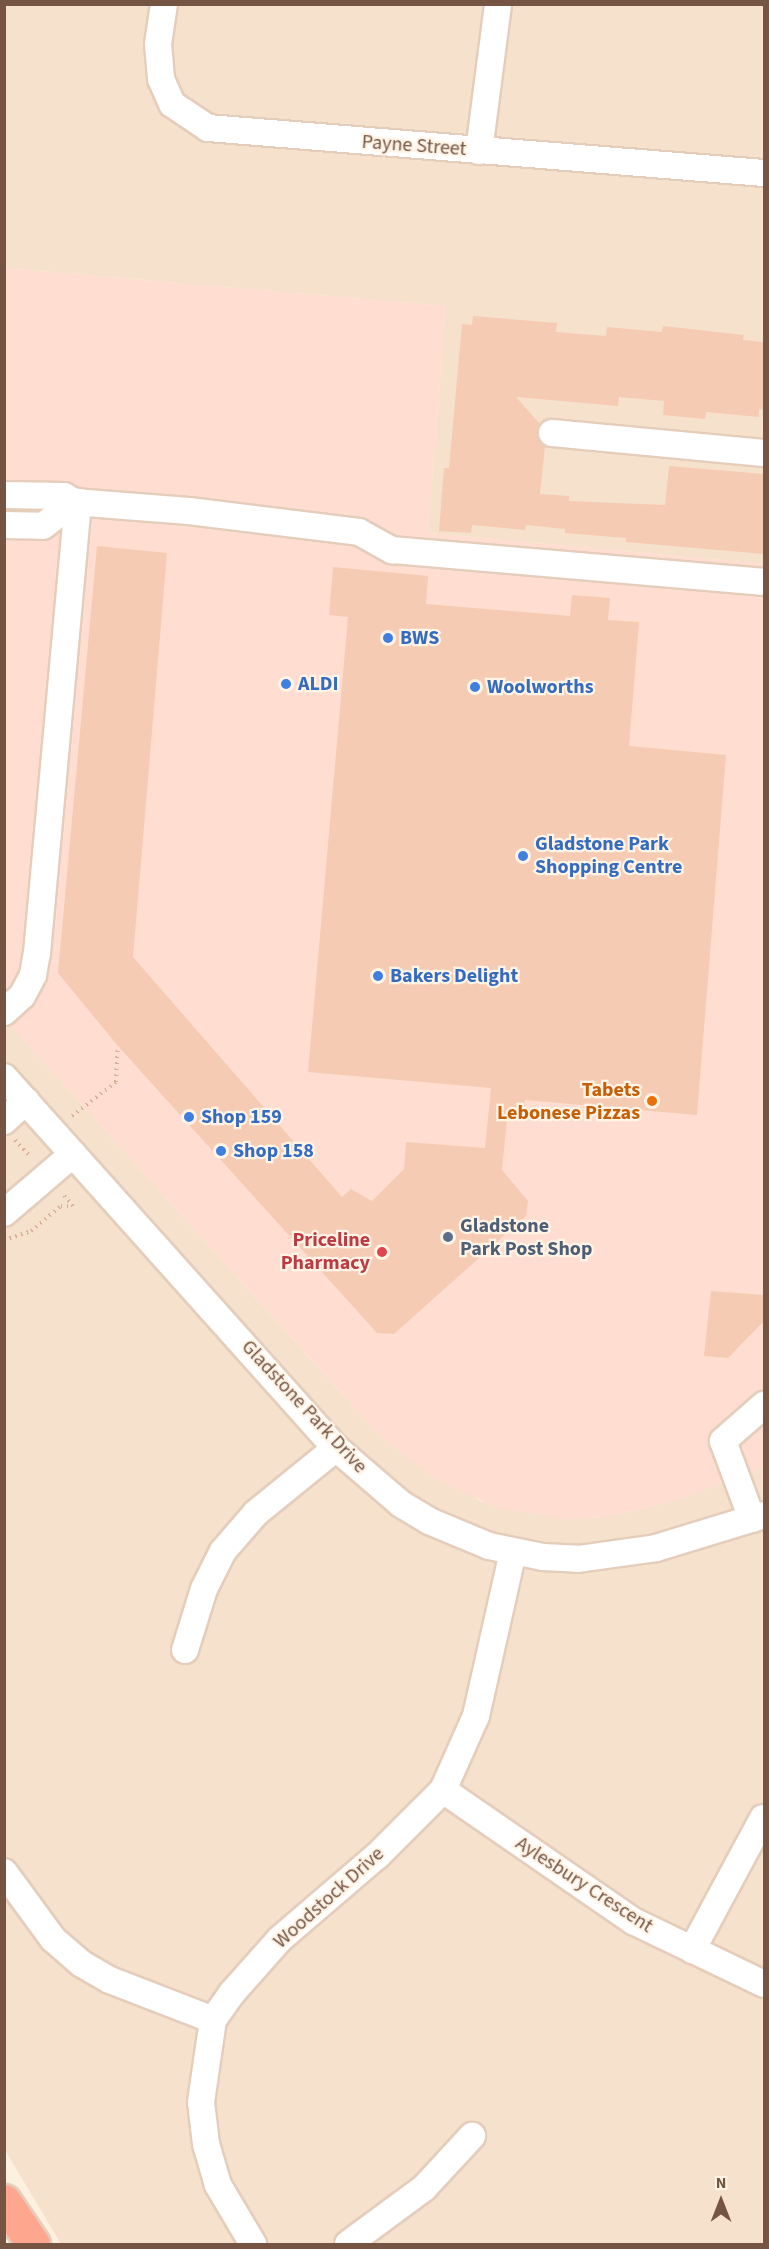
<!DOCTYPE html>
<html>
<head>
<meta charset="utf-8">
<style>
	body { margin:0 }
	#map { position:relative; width:769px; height:2249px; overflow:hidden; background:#fef0de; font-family:"Source Sans 3",sans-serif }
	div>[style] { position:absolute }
	.residential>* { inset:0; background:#f6e1cc }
	.commercial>* { inset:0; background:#ffddd1 }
	.building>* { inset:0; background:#f6cbb3 }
	.path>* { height:4px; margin-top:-2px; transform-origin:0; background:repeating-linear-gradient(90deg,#daae97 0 1.5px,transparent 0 6px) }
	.roads { filter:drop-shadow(2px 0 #e5cdbc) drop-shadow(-2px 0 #e5cdbc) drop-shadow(0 2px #e5cdbc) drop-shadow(0 -2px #e5cdbc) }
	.minor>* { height:26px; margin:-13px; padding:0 13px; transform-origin:13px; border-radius:13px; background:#fff }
	.highway>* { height:33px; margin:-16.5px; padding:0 16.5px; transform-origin:16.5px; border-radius:16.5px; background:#ffa78e }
	.dots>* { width:16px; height:16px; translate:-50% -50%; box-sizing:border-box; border:3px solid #fff4e6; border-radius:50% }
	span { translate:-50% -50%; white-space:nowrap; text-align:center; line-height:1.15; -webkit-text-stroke:4.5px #fff4e6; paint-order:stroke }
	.street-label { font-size:20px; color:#765444 }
	.shop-label { font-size:20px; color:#366cbe; font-weight:700 }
	.left { translate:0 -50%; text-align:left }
	.food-label { font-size:20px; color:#c56008; font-weight:700 }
	.right { translate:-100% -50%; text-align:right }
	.service-label { font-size:20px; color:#4e5e75; font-weight:700 }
	.health-label { font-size:20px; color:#be3a42; font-weight:700 }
	.frame { position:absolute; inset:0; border:6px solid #765444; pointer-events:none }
	.north { position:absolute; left:691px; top:2171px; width:60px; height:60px; -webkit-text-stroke:4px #fff4e6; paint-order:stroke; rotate:0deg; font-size:16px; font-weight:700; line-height:24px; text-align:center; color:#765444 }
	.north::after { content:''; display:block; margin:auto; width:21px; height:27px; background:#765444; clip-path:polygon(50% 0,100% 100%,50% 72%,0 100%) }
</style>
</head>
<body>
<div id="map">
	<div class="residential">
		<div style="clip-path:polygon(4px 5px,764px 5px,764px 564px,428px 533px,446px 306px,5px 268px)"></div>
		<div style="clip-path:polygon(5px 1019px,352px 1405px,480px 1501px,566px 1519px,606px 1517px,675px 1501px,764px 1467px,764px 2244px,61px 2244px,5px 2150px)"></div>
	</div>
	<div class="commercial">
		<div style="clip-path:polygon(4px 268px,446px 306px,428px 533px,764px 564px,764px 1467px,675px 1501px,606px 1517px,566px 1519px,498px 1508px,434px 1478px,381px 1437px,5px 1019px)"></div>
	</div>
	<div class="building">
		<div style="clip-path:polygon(473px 316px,557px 323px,556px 332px,606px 336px,607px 327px,662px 332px,663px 326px,744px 335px,743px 340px,765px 342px,765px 410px,759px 409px,759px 417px,706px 412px,705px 419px,663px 415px,664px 401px,619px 397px,618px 406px,516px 397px,540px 424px,538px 439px,545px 446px,540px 494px,569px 496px,569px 501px,665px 505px,669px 466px,765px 474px,765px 554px,626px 542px,626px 538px,565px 533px,565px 529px,526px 525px,525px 530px,472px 525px,471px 533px,439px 531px,444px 468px,449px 468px,462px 324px,472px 325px)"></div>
		<div style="clip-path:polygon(97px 546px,167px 553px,133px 957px,342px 1197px,351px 1189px,372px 1201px,404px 1169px,406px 1142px,485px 1148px,491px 1088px,308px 1072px,348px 617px,329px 615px,333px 567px,428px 576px,426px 604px,570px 616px,572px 595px,610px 598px,608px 620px,639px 622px,629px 746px,726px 755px,697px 1115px,525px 1100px,523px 1121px,507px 1119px,502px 1170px,528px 1201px,526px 1216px,394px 1334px,377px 1333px,118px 1046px,58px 973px)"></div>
		<div style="clip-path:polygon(711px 1291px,765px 1295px,764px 1321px,728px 1358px,704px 1356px)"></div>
	</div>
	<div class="path">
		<div style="left:72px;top:1116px;width:56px;rotate:-37.7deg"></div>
		<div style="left:116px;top:1082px;width:36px;rotate:-87deg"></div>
		<div style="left:15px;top:1140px;width:23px;rotate:47deg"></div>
		<div style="left:4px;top:1240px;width:28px;rotate:-18deg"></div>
		<div style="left:31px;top:1231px;width:39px;rotate:-40deg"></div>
		<div style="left:61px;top:1206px;width:12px"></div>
		<div style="left:73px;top:1206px;width:16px;rotate:-130deg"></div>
	</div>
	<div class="roads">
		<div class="minor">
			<div style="left:164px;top:4px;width:40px;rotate:98.5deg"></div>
			<div style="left:158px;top:44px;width:35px;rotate:85deg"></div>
			<div style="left:161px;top:79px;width:27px;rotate:66deg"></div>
			<div style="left:172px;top:104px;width:43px;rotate:33.7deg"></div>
			<div style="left:208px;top:128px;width:558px;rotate:4.63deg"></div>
			<div style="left:479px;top:151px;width:148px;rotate:-82.6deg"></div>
			<div style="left:552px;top:433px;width:213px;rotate:5.4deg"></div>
			<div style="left:4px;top:495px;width:60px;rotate:1deg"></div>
			<div style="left:64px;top:496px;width:12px;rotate:31deg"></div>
			<div style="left:74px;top:502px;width:115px;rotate:4.5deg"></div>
			<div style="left:189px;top:511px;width:171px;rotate:7deg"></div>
			<div style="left:359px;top:532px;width:38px;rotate:29deg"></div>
			<div style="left:392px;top:550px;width:373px;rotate:4.9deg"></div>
			<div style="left:4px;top:525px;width:39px;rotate:1deg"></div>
			<div style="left:43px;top:526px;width:39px;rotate:-38deg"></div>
			<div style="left:4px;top:1012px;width:24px;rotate:-42deg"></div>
			<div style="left:22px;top:996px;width:24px;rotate:-62deg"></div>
			<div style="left:33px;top:975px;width:22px;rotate:-80deg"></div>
			<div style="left:37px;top:953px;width:453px;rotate:-84.8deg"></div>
			<div style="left:4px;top:1077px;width:498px;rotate:48.2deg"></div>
			<div style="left:336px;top:1448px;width:86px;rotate:40.7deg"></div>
			<div style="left:401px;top:1504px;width:33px;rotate:31deg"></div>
			<div style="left:429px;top:1521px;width:65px;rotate:22.6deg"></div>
			<div style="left:489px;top:1546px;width:55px;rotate:11.5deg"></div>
			<div style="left:543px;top:1557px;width:35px;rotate:3deg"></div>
			<div style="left:578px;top:1559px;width:79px;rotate:-8deg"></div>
			<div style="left:656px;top:1548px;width:113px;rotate:-17deg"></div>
			<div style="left:4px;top:1121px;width:30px;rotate:-42deg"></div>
			<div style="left:4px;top:1213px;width:91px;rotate:-40.5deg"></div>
			<div style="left:752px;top:1519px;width:83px;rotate:-110.4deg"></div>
			<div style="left:723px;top:1441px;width:55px;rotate:-41.3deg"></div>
			<div style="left:185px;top:1650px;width:64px;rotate:-72.7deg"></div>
			<div style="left:204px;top:1589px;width:42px;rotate:-63.4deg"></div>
			<div style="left:223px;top:1551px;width:50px;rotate:-49deg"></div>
			<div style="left:256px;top:1513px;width:103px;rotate:-39.1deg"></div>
			<div style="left:443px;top:1790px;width:231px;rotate:34.6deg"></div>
			<div style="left:633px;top:1921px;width:145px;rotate:25.7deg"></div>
			<div style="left:4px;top:1872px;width:83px;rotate:53.8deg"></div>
			<div style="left:53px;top:1939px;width:38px;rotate:41deg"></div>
			<div style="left:82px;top:1964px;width:32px;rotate:30deg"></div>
			<div style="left:110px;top:1980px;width:110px;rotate:21.2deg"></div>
			<div style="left:692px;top:1950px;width:150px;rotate:-61.7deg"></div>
			<div style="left:253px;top:2244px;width:69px;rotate:-120.7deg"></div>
			<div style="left:218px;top:2185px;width:43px;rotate:-106.3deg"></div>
			<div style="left:206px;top:2144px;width:42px;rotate:-96.8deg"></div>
			<div style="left:201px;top:2102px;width:83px;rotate:-81.7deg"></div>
			<div style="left:213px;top:2020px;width:33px;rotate:-55deg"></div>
			<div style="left:232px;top:1993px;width:72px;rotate:-48.4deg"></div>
			<div style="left:280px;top:1939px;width:128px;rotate:-40.6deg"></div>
			<div style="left:377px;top:1856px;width:93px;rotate:-45deg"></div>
			<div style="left:443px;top:1790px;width:81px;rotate:-66deg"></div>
			<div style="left:476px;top:1716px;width:168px;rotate:-77.3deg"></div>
			<div style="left:348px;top:2244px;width:94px;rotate:-36.4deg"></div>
			<div style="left:424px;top:2188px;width:71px;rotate:-47.3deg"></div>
		</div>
		<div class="highway">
			<div style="left:4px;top:2201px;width:52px;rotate:56deg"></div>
		</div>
	</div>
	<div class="dots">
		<div style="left:388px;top:638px;background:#3f7fe0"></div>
		<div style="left:286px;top:684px;background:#3f7fe0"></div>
		<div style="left:475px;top:687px;background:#3f7fe0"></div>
		<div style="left:523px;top:856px;background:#3f7fe0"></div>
		<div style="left:378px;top:976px;background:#3f7fe0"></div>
		<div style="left:652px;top:1101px;background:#e8710a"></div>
		<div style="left:189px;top:1117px;background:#3f7fe0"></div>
		<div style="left:221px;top:1151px;background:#3f7fe0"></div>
		<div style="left:448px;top:1237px;background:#5c6f8a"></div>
		<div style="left:382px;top:1252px;background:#e0444e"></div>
	</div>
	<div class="street-label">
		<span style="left:414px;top:146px;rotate:4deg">Payne Street</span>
		<span style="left:304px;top:1407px;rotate:47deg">Gladstone Park Drive</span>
		<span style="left:584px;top:1885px;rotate:33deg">Aylesbury Crescent</span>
		<span style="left:329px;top:1898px;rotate:-42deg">Woodstock Drive</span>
	</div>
	<div class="shop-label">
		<span class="left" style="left:400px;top:638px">BWS</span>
		<span class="left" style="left:298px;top:684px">ALDI</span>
		<span class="left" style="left:487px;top:687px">Woolworths</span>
		<span class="left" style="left:535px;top:856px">Gladstone Park<br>Shopping Centre</span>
		<span class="left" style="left:390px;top:976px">Bakers Delight</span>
		<span class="left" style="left:201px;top:1117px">Shop 159</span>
		<span class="left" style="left:233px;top:1151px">Shop 158</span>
	</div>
	<div class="food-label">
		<span class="right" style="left:640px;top:1102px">Tabets<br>Lebonese Pizzas</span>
	</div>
	<div class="service-label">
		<span class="left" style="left:460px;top:1238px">Gladstone<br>Park Post Shop</span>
	</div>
	<div class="health-label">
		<span class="right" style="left:370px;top:1252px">Priceline<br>Pharmacy</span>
	</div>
	<div class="frame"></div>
	<div class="north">N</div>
</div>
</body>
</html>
